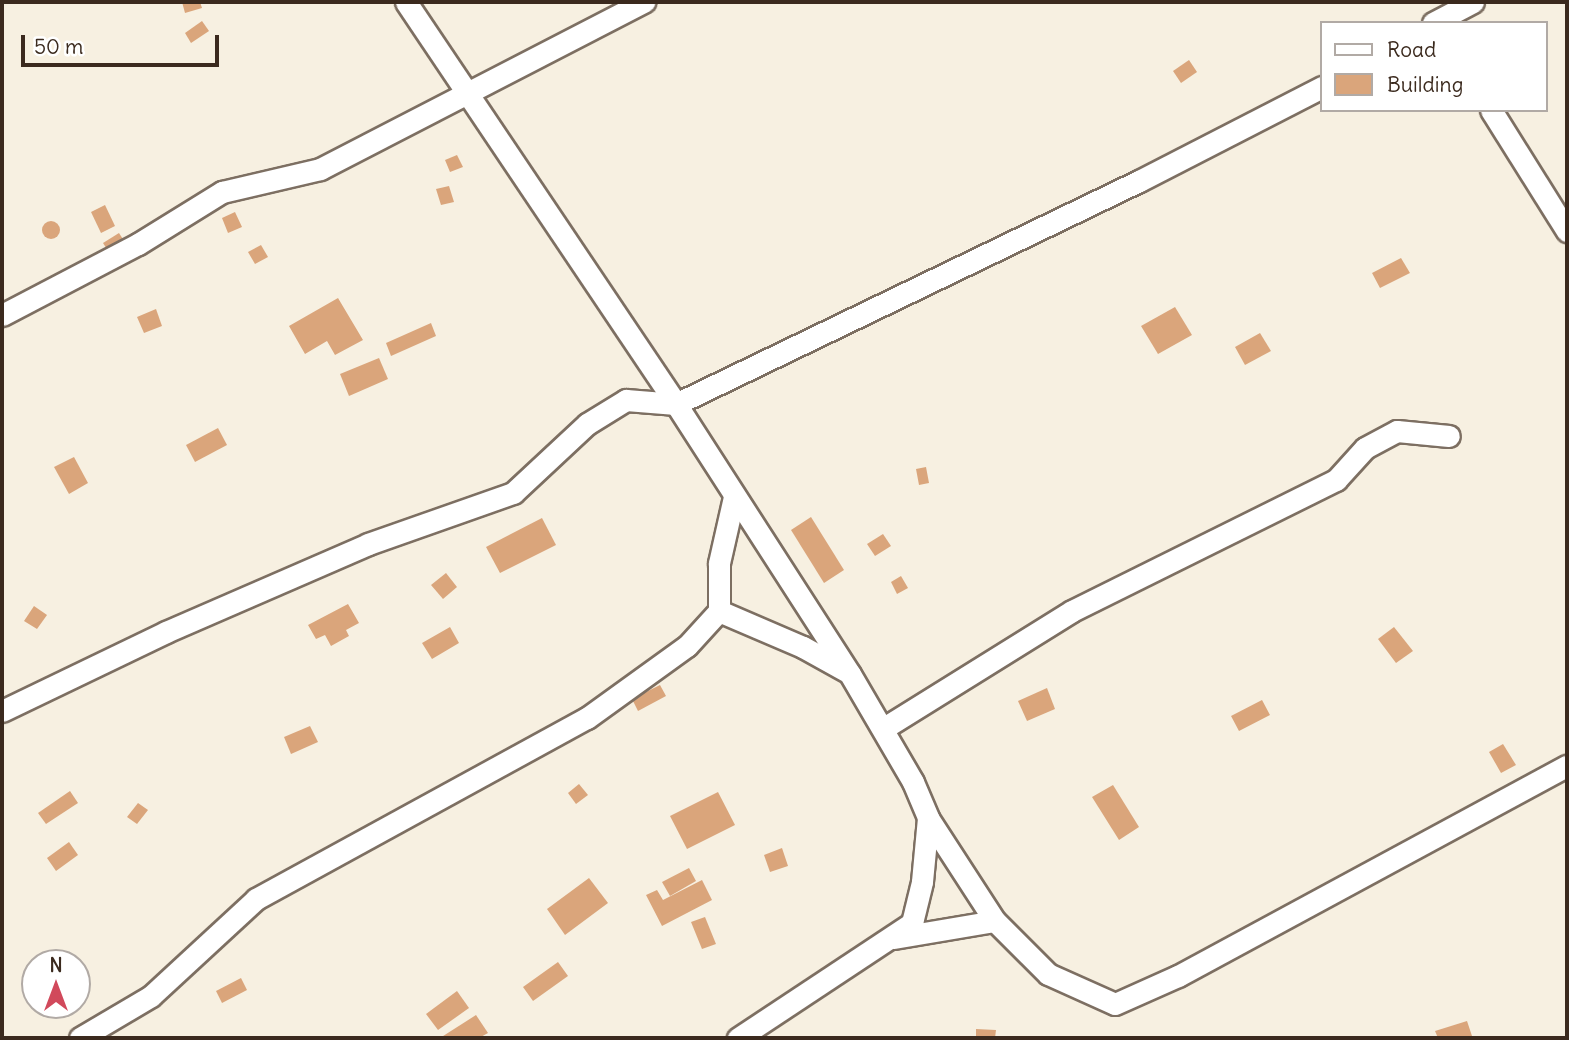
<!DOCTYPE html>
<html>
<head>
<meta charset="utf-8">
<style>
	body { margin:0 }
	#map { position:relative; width:1569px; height:1040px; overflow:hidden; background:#f7f0e1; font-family:Delius,sans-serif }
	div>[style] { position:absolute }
	.building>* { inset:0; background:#daa57b }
	.round { border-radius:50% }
	.roads { filter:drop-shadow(2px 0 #7d6f62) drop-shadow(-2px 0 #7d6f62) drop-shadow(0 2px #7d6f62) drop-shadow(0 -2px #7d6f62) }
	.minor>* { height:21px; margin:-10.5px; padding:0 10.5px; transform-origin:10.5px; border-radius:10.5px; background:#fff }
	span { translate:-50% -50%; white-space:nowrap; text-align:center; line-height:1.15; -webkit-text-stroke:5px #fff; paint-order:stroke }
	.frame { position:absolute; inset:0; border:4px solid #3b2a1e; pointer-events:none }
	.legend { position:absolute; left:1320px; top:21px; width:228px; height:91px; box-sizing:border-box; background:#fff; border:2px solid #b1aaa5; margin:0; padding:9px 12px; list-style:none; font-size:21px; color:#3b2a1e }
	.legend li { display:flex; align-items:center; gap:14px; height:35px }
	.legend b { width:35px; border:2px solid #b1aaa5 }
	.north { position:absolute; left:21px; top:949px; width:70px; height:70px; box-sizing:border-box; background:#fff; border:2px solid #b1aaa5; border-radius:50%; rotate:0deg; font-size:19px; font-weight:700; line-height:28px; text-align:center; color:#3b2a1e }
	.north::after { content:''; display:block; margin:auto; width:24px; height:32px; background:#d1495b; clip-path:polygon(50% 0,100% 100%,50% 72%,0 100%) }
	.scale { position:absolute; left:21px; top:35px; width:198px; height:32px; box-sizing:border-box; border:4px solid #3b2a1e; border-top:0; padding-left:9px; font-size:21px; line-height:24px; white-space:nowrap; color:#3b2a1e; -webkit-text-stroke:5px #fff; paint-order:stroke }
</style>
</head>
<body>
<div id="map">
	<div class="building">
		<div style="clip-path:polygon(182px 2px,200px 2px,202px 8px,185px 13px)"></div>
		<div style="clip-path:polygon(202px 21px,209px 31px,191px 43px,185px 33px)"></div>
		<div style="clip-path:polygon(1189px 60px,1197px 72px,1181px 83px,1173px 71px)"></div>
		<div style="clip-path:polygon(457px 155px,463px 167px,450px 172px,445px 160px)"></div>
		<div style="clip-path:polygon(449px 186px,454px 202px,441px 205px,436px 189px)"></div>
		<div style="clip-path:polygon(105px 205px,115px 226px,101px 233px,91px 212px)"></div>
		<div style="clip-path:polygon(235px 212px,242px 227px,228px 233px,222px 218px)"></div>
		<div class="round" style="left:42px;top:221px;width:18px;height:18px"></div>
		<div style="clip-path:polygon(119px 233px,126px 244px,110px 254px,103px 243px)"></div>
		<div style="clip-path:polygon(261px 245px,268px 257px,255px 264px,248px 252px)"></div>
		<div style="clip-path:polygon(1401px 258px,1410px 273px,1380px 288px,1372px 273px)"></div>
		<div style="clip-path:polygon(338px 298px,363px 340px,335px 355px,327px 341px,305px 354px,289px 326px)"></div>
		<div style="clip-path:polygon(1175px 307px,1192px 335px,1158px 354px,1141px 326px)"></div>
		<div style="clip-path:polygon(156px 309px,162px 326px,144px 333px,137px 317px)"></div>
		<div style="clip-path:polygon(431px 323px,436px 336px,391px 356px,386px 343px)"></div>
		<div style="clip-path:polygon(1260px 333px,1271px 351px,1245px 365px,1235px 347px)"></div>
		<div style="clip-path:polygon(379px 358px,388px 379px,349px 396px,340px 374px)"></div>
		<div style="clip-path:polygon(218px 428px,227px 445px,195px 462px,186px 445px)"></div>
		<div style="clip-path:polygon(74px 457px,88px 483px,69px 494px,54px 467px)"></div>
		<div style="clip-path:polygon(926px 467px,929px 483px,919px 485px,916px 469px)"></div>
		<div style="clip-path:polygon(811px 517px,844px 570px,824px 583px,791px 530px)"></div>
		<div style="clip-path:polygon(542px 518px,556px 545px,500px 573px,486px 547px)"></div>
		<div style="clip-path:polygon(883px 534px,891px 546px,875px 556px,867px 544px)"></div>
		<div style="clip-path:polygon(446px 573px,457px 587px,443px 599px,431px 585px)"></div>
		<div style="clip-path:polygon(901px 576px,908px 588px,897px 594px,891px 582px)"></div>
		<div style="clip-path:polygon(348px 604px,359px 623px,346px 630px,349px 636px,331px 646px,325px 635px,316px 639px,308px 625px)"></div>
		<div style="clip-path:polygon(34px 606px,47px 615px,37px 629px,24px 621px)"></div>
		<div style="clip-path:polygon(450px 627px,459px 643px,432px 659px,422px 643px)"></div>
		<div style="clip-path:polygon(1394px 627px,1413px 651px,1396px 663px,1378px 639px)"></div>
		<div style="clip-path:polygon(660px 685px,666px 696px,638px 711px,632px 699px)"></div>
		<div style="clip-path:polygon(1047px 688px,1055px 709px,1027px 721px,1018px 701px)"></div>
		<div style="clip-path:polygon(1262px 700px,1270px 715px,1239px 731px,1231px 716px)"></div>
		<div style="clip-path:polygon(310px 726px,318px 742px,291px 754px,284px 737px)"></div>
		<div style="clip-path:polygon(1503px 744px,1516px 765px,1501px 773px,1489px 752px)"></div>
		<div style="clip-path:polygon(579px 784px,588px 795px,576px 804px,568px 793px)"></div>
		<div style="clip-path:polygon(1113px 785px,1139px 827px,1119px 840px,1092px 797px)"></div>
		<div style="clip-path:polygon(70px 791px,78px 803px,46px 824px,38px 813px)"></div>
		<div style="clip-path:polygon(718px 792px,735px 825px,687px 849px,670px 816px)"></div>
		<div style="clip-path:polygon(138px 803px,148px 810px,137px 824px,127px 817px)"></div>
		<div style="clip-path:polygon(69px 842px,78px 855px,56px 871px,47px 858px)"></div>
		<div style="clip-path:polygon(782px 848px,788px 866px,770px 872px,764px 855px)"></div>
		<div style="clip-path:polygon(689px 868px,696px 881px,670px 896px,662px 882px)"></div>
		<div style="clip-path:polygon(589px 878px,608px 903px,565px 935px,547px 909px)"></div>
		<div style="clip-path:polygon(702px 880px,712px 900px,662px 926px,646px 895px,657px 890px,663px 900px)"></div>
		<div style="clip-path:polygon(705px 917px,716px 944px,702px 949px,691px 922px)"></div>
		<div style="clip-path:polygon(558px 962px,568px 976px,533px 1001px,523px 987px)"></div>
		<div style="clip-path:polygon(241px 978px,247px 990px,222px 1003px,216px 991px)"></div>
		<div style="clip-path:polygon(457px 991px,469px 1008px,438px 1030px,426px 1014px)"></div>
		<div style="clip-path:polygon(476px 1015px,488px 1033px,479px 1038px,440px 1038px)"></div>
		<div style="clip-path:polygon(1467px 1021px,1472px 1036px,1438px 1038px,1435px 1031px)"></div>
		<div style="clip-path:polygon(976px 1029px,996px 1030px,995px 1038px,976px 1038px)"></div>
	</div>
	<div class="roads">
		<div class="minor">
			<div style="left:406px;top:2px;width:484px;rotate:56.1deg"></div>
			<div style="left:676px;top:404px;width:321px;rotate:57.2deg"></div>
			<div style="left:850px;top:674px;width:125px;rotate:59.7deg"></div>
			<div style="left:913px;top:782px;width:39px;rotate:67deg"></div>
			<div style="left:928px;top:818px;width:64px;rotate:95.4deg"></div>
			<div style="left:922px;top:882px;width:42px;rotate:103.7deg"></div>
			<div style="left:912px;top:923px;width:209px;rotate:146.5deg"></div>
			<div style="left:1433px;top:23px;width:45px;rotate:-27.7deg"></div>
			<div style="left:1491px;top:110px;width:143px;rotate:57.9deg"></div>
			<div style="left:2px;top:315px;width:153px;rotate:-27.6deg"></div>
			<div style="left:138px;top:244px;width:99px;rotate:-31.8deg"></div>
			<div style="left:222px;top:192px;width:101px;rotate:-13.2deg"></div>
			<div style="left:320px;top:169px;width:365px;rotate:-27.3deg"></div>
			<div style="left:719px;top:611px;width:91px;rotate:23.2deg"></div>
			<div style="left:803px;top:647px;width:49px;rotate:29.2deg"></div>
			<div style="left:2px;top:711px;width:182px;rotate:-25.7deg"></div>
			<div style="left:166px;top:632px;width:220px;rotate:-23.5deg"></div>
			<div style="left:368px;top:544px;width:154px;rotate:-19.4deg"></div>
			<div style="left:513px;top:493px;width:101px;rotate:-43deg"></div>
			<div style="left:587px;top:424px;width:46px;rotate:-31.6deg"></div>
			<div style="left:626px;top:400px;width:50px;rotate:4.6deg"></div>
			<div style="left:676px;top:404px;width:514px;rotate:-25.72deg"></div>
			<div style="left:1139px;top:181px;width:206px;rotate:-27.2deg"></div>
			<div style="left:884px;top:728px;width:221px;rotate:-31.9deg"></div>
			<div style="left:1072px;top:611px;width:295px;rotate:-26.4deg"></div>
			<div style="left:1336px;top:480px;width:43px;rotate:-47.8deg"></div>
			<div style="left:1365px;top:448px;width:36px;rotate:-28deg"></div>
			<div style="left:1397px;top:431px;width:52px;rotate:5.5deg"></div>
			<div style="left:928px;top:818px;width:123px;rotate:57deg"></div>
			<div style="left:995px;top:921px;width:75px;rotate:45deg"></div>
			<div style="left:1048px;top:974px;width:73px;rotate:24.1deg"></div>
			<div style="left:1115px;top:1004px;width:69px;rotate:-24deg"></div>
			<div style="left:1178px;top:976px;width:442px;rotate:-28.4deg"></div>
			<div style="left:894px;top:938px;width:102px;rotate:-9.6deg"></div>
			<div style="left:80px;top:1038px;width:82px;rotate:-30.6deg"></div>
			<div style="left:151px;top:996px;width:143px;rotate:-42.7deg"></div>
			<div style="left:256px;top:899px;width:377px;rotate:-28.7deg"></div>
			<div style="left:587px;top:718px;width:123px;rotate:-35.8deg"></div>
			<div style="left:687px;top:646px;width:47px;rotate:-47.6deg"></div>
			<div style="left:719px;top:611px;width:48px;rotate:-90deg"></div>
			<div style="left:719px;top:563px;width:68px;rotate:-77.2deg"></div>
		</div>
	</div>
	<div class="frame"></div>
	<ul class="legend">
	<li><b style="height:9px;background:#fff"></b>Road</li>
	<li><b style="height:19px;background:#daa57b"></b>Building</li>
	</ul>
	<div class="north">N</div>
	<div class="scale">50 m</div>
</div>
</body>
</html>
